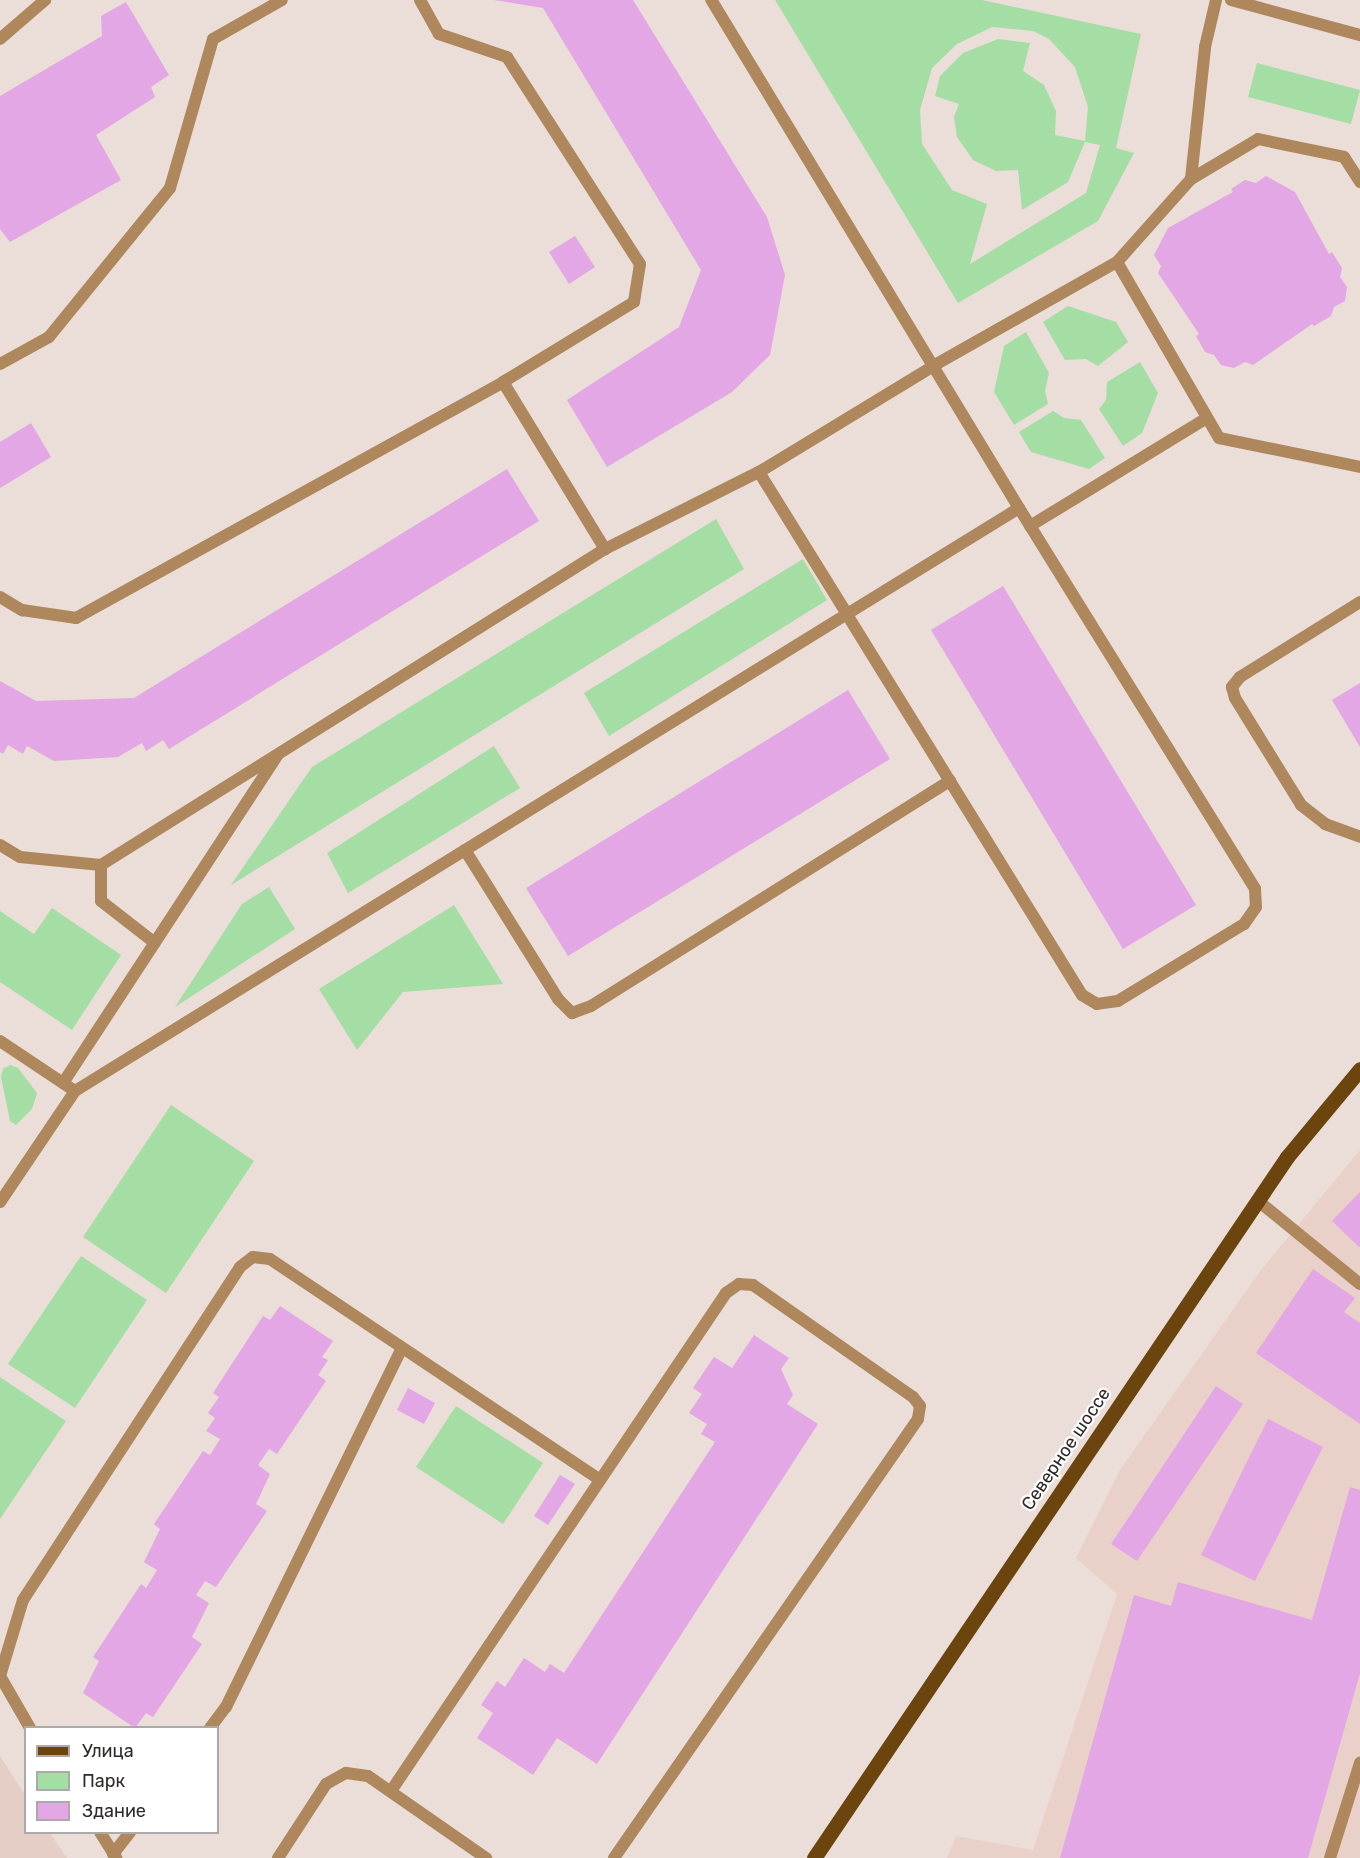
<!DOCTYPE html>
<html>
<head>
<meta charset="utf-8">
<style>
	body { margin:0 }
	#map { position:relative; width:1360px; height:1858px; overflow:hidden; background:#ebddd7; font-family:Rubik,sans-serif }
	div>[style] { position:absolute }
	.built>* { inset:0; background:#e4cec6 }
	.industrial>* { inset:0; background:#e9d0c8 }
	.green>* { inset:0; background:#a4dea5 }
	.building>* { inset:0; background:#e2a7e4 }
	.lane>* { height:12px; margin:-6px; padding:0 6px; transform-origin:6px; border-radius:6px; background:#ae875c }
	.primary>* { height:15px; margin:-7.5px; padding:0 7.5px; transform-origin:7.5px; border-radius:7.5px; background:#6b440e }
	span { translate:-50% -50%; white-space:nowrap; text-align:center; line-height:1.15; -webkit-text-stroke:4.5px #fff; paint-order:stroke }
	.street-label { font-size:18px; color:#2f2a28 }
	.legend { position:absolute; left:24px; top:1726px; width:195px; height:108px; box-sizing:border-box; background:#fff; border:2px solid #acaaa9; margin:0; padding:8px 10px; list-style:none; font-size:18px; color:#2f2a28 }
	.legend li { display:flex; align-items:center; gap:12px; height:30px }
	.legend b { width:30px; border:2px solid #acaaa9 }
</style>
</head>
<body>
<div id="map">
	<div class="built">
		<div style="clip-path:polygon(0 1756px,25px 1795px,26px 1832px,50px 1833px,67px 1858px,0 1858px)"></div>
	</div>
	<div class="industrial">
		<div style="clip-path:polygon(1360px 1150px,1360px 1858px,947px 1858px,956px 1836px,1033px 1850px,1117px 1594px,1076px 1558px,1120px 1470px,1261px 1270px)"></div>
	</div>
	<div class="green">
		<div style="clip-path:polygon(evenodd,775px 0,982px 0,1141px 34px,1116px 148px,1134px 153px,1098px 221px,958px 303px,775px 0,992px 27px,1033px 31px,1049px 39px,1075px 67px,1088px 107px,1085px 141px,1055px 135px,1056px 111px,1044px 85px,1023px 71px,1030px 43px,998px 39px,963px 53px,940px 76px,935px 96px,959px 104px,954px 117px,957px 137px,973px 160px,996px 171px,1018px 170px,1022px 210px,1068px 182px,1085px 142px,1100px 145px,1086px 193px,970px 264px,987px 204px,952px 190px,922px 144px,920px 110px,932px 68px,957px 44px,992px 27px)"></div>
		<div style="clip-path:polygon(1257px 63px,1360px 90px,1351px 124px,1248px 97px)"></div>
		<div style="clip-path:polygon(1068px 306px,1116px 322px,1128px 342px,1098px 366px,1086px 359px,1065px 360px,1043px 322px)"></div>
		<div style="clip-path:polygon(1026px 332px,1049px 373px,1045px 391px,1048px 404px,1014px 425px,994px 392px,1004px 346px)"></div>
		<div style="clip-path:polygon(1140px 362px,1158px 393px,1142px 433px,1123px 446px,1099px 409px,1106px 400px,1107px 382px)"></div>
		<div style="clip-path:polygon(1053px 411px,1064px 418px,1081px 420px,1105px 458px,1089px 469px,1031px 452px,1019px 432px)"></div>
		<div style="clip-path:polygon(716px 519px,744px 569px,231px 885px,312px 767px)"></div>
		<div style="clip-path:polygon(803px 559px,827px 600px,609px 736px,584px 693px)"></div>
		<div style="clip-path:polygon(494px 746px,520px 788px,348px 893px,327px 853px)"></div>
		<div style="clip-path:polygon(269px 887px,295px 929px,175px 1007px,242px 904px)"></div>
		<div style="clip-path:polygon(454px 905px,503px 984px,403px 992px,357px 1050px,319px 989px)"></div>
		<div style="clip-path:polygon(52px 908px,121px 955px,72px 1030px,0 982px,0 911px,34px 934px)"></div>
		<div style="clip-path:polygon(10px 1065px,18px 1068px,37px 1093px,32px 1109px,16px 1125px,10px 1121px,1px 1077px,3px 1069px)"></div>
		<div style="clip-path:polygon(171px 1105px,254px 1161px,166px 1293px,83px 1237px)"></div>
		<div style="clip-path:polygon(81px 1256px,147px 1300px,75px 1408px,8px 1364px)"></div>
		<div style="clip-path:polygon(0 1377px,66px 1421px,0 1519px)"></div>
		<div style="clip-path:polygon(456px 1406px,543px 1463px,503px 1524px,416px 1467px)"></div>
	</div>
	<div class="building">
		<div style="clip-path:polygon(494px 0,633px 0,767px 217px,785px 275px,770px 355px,732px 392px,607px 467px,567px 400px,679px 327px,701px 270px,543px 8px)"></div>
		<div style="clip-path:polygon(126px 2px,169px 75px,151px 87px,155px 97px,96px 135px,121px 180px,10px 242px,0 229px,0 96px,102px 36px,101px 16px)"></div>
		<div style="clip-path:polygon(1266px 176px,1295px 192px,1329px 254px,1332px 252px,1342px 268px,1340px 277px,1347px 287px,1345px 301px,1334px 307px,1331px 316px,1314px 326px,1312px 324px,1253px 365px,1245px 362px,1234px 368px,1221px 365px,1214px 355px,1205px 352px,1196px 336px,1199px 334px,1158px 273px,1161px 266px,1154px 255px,1168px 228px,1233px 192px,1231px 189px,1245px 180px,1256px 183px)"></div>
		<div style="clip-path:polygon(575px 236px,595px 267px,569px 284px,549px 252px)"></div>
		<div style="clip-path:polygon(31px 423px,51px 457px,0 488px,0 442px)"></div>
		<div style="clip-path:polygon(507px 469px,539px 521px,169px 749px,163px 740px,146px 751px,142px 743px,118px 757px,54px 761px,27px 746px,23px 754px,8px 745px,3px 754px,0 752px,0 681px,36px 701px,134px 698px)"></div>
		<div style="clip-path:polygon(1003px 586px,1196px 905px,1123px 949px,931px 630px)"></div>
		<div style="clip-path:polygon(1360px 683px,1360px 747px,1332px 700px)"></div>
		<div style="clip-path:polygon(848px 690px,890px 759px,568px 956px,526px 888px)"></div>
		<div style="clip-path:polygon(1360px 1192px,1360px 1246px,1359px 1247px,1332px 1221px)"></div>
		<div style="clip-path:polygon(1313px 1269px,1355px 1298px,1344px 1312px,1360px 1323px,1360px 1424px,1256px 1353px)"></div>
		<div style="clip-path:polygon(280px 1306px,333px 1341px,322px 1357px,328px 1360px,318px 1375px,326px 1381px,277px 1454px,269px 1449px,258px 1465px,270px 1474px,256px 1504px,267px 1511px,216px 1587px,205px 1581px,196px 1595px,209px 1603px,192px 1637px,202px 1644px,153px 1717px,146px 1713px,135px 1728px,83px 1693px,99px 1661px,93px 1657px,141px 1584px,146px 1588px,157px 1570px,144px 1562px,160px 1529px,154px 1524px,203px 1451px,210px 1455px,220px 1439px,206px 1431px,215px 1418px,208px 1413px,219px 1397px,213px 1393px,263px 1316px,270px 1320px)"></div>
		<div style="clip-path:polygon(754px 1335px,789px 1358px,781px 1369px,793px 1395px,787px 1404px,818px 1424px,597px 1764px,557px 1738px,533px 1775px,477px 1738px,493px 1713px,481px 1705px,497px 1681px,505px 1687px,524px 1658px,545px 1672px,550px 1664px,564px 1673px,715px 1442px,701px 1434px,707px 1424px,689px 1413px,702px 1394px,693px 1388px,714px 1357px,732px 1368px)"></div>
		<div style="clip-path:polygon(1216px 1386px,1243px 1404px,1137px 1561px,1111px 1544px)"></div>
		<div style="clip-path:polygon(408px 1388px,435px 1403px,424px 1424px,397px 1410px)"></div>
		<div style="clip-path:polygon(1268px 1419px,1323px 1447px,1255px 1581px,1201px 1555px)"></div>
		<div style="clip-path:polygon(560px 1475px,575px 1484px,548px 1525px,534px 1516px)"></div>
		<div style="clip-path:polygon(1350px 1487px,1360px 1490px,1360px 1673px,1308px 1858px,1060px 1858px,1134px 1595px,1171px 1606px,1178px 1582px,1312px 1620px)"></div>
	</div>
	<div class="lane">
		<div style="left:420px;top:0;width:39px;rotate:61deg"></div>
		<div style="left:439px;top:34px;width:72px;rotate:18.7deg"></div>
		<div style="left:507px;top:57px;width:246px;rotate:57.3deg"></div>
		<div style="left:640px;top:264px;width:38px;rotate:99deg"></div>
		<div style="left:634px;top:302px;width:153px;rotate:148.6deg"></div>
		<div style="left:503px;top:382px;width:196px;rotate:58.6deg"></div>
		<div style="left:605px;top:549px;width:172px;rotate:-26.6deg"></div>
		<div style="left:759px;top:472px;width:204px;rotate:-31.3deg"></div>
		<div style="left:933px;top:366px;width:428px;rotate:-121.2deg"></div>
		<div style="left:1231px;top:0;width:134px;rotate:15.2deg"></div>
		<div style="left:0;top:39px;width:60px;rotate:-40.9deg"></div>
		<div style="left:1191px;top:179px;width:78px;rotate:-30.8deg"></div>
		<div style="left:1258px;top:139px;width:88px;rotate:11.8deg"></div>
		<div style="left:1344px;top:157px;width:30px;rotate:57deg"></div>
		<div style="left:1117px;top:262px;width:203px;rotate:59.9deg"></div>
		<div style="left:1219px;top:438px;width:144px;rotate:11.6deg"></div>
		<div style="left:0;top:364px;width:56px;rotate:-28.9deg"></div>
		<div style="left:49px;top:337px;width:192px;rotate:-50.9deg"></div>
		<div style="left:170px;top:188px;width:155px;rotate:-73.9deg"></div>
		<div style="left:213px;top:39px;width:79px;rotate:-29.5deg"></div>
		<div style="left:1019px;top:508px;width:448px;rotate:58.2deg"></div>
		<div style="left:1255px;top:889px;width:18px;rotate:87deg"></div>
		<div style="left:1256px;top:907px;width:21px;rotate:125deg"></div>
		<div style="left:1244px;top:924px;width:148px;rotate:148.6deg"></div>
		<div style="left:1118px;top:1001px;width:21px;rotate:172deg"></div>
		<div style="left:1097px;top:1004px;width:17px;rotate:-149deg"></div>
		<div style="left:1082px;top:995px;width:448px;rotate:-121.7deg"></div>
		<div style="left:847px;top:614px;width:202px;rotate:-31.6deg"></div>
		<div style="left:1019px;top:508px;width:166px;rotate:-121.2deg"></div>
		<div style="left:933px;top:366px;width:211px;rotate:-29.5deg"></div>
		<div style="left:1117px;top:262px;width:111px;rotate:-48.3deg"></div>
		<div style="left:1191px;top:179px;width:133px;rotate:-83.9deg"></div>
		<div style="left:1205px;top:47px;width:48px;rotate:-76.8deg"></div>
		<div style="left:1030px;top:526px;width:207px;rotate:-31.4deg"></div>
		<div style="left:0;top:597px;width:26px;rotate:31deg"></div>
		<div style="left:22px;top:610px;width:55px;rotate:8.4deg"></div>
		<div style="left:76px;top:618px;width:488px;rotate:-28.9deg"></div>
		<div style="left:1360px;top:602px;width:142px;rotate:148deg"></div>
		<div style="left:1240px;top:677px;width:13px;rotate:129deg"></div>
		<div style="left:1232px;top:687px;width:11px;rotate:75deg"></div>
		<div style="left:1235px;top:698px;width:126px;rotate:58.3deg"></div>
		<div style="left:1301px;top:805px;width:31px;rotate:38deg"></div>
		<div style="left:1325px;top:824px;width:37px;rotate:20deg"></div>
		<div style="left:0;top:845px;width:23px;rotate:31deg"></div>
		<div style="left:20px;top:857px;width:81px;rotate:5.6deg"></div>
		<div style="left:101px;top:865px;width:595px;rotate:-32.09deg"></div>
		<div style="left:465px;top:850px;width:176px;rotate:58deg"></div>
		<div style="left:558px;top:999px;width:20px;rotate:45deg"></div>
		<div style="left:572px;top:1013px;width:20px;rotate:-20deg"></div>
		<div style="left:591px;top:1006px;width:424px;rotate:-32.1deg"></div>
		<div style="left:101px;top:865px;width:36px;rotate:90deg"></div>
		<div style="left:101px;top:901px;width:68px;rotate:37.9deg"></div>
		<div style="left:0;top:1041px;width:90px;rotate:33.7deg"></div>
		<div style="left:75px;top:1091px;width:134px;rotate:124deg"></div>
		<div style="left:63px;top:1083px;width:391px;rotate:-56.8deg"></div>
		<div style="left:75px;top:1091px;width:907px;rotate:-31.71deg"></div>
		<div style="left:847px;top:614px;width:167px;rotate:-121.8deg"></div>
		<div style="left:1257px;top:1200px;width:133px;rotate:39.2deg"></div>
		<div style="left:30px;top:1728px;width:60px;rotate:-120deg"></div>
		<div style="left:0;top:1676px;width:79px;rotate:-73.2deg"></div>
		<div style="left:23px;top:1600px;width:397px;rotate:-56.9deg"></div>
		<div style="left:240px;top:1267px;width:16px;rotate:-38deg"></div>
		<div style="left:253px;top:1257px;width:17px;rotate:7deg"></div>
		<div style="left:270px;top:1259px;width:397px;rotate:33.8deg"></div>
		<div style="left:210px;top:1728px;width:26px;rotate:-53deg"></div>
		<div style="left:226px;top:1707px;width:400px;rotate:-63.9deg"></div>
		<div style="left:391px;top:1791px;width:600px;rotate:-56.07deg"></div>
		<div style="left:726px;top:1293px;width:16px;rotate:-35deg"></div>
		<div style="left:739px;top:1284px;width:14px;rotate:4deg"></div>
		<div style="left:753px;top:1285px;width:195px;rotate:35deg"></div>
		<div style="left:913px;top:1397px;width:11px;rotate:52deg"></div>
		<div style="left:920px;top:1406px;width:13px;rotate:99deg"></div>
		<div style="left:918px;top:1419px;width:534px;rotate:124.7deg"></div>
		<div style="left:100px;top:1832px;width:31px;rotate:58deg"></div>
		<div style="left:113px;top:1854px;width:28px;rotate:-52deg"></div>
		<div style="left:278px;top:1858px;width:88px;rotate:-57deg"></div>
		<div style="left:326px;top:1784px;width:23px;rotate:-29deg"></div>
		<div style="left:346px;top:1773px;width:22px;rotate:8deg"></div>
		<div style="left:368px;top:1776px;width:144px;rotate:34.8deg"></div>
		<div style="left:1330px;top:1858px;width:100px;rotate:-72.5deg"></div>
	</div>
	<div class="primary">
		<div style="left:814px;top:1858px;width:846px;rotate:-55.99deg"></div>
		<div style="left:1287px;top:1157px;width:114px;rotate:-50.3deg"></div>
	</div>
	<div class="street-label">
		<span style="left:1066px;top:1449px;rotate:-56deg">Северное шоссе</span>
	</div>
	<ul class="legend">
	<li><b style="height:8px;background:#6b440e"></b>Улица</li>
	<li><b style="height:16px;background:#a4dea5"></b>Парк</li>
	<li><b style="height:16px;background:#e2a7e4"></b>Здание</li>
	</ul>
</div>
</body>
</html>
